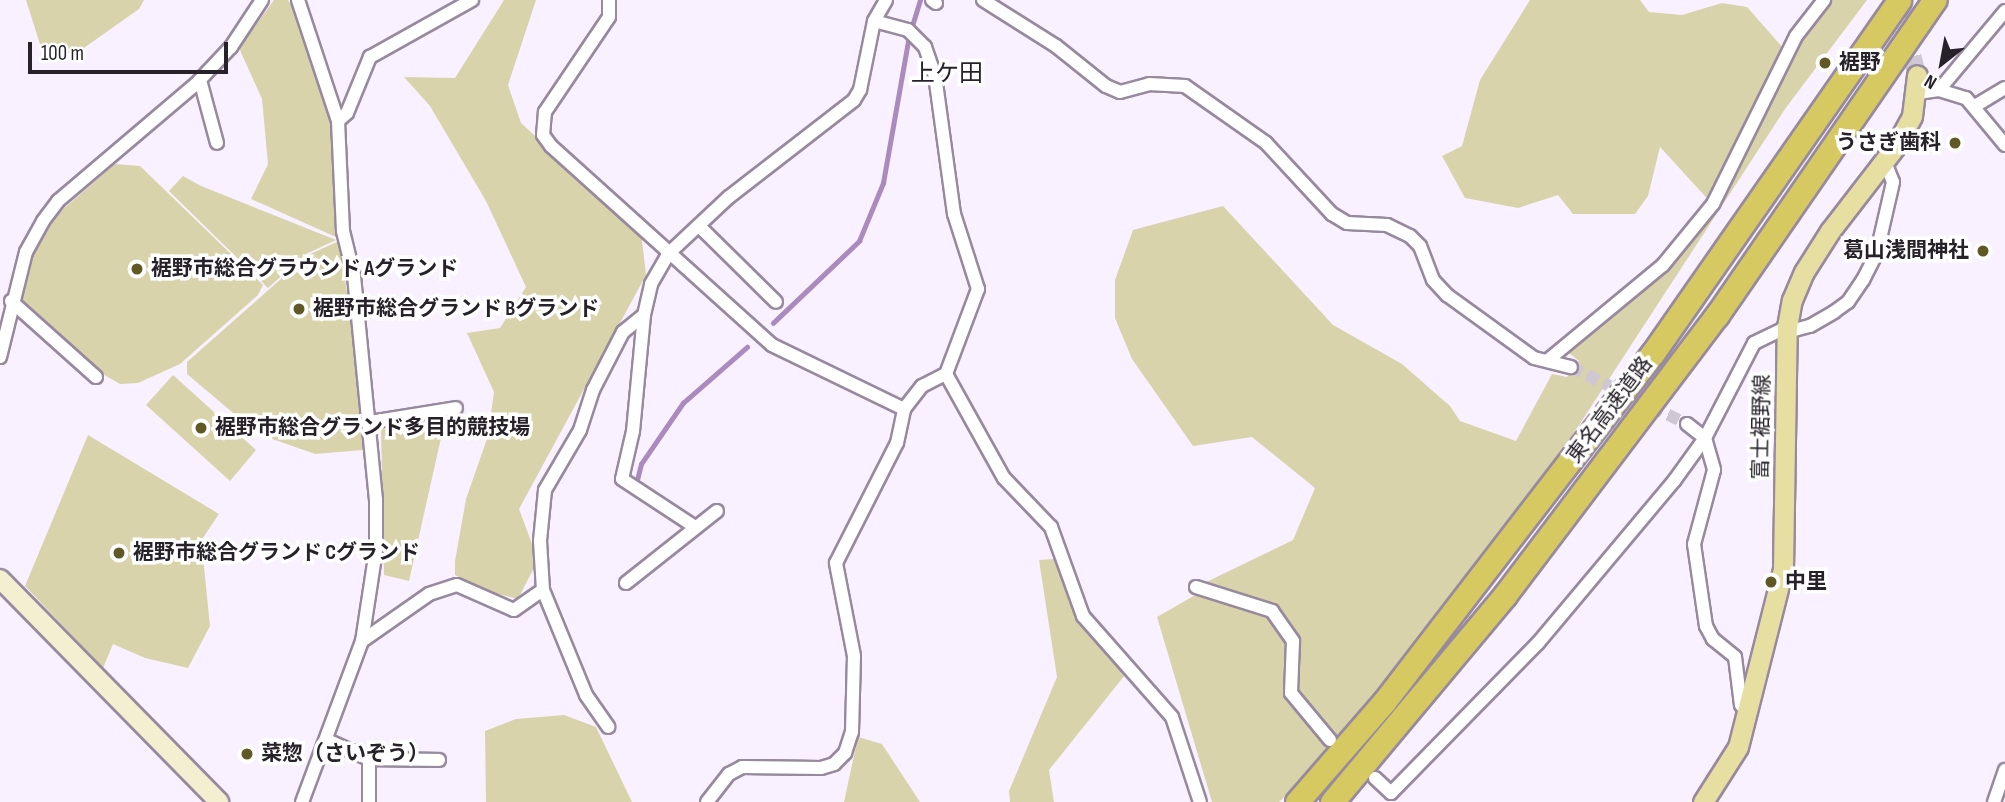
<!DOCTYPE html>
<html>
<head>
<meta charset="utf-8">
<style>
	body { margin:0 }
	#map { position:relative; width:2005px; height:802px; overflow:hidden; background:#f9f1ff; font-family:"Sofia Sans Condensed","Noto Sans JP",sans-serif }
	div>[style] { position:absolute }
	.green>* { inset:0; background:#d8d3aa }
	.stream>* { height:4.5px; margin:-2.25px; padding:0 2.25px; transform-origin:2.25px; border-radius:2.25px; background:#ab8abe }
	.street-tunnel>* { height:12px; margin-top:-6px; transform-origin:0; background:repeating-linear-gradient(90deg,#cfc8d4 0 12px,transparent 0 18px) }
	.primary-tunnel>* { height:19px; margin-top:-9.5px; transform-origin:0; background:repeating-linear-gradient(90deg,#cfc8d4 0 19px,transparent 0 29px) }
	.roads { filter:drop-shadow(2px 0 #978a9e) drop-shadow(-2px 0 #978a9e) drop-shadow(0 2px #978a9e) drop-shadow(0 -2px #978a9e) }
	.street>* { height:12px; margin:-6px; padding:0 6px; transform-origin:6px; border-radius:6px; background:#fff }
	.secondary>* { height:18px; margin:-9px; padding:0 9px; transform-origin:9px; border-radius:9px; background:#f3efd0 }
	.primary>* { height:19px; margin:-9.5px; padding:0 9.5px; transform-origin:9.5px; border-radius:9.5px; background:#e6dfa1 }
	.highway>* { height:23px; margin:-11.5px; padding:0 11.5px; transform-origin:11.5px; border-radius:11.5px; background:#d6c962 }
	.dots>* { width:19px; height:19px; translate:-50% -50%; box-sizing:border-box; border:4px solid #fff; border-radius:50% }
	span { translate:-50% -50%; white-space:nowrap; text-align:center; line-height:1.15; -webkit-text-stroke:7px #fff; paint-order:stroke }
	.poi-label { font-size:21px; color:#27222a; font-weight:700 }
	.left { translate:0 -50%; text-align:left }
	.right { translate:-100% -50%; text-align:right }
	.street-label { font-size:21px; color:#27222a }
	.quarter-label { font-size:24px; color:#27222a }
	.north { position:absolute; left:1907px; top:28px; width:70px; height:70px; -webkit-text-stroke:5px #fff; paint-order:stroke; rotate:211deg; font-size:19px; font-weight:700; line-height:28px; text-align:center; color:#27222a }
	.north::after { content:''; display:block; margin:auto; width:24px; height:32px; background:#27222a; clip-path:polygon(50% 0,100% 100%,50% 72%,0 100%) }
	.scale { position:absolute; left:28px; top:42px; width:200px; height:32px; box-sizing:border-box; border:4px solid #27222a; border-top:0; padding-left:9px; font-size:21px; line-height:24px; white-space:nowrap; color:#27222a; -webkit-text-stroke:5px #fff; paint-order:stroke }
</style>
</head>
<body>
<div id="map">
	<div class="green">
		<div style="clip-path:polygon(26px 0,144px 0,139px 9px,81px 50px,45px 60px)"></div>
		<div style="clip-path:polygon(274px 0,288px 0,309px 35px,334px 118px,336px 237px,251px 199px,268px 164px,262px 99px,239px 48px)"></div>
		<div style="clip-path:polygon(504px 0,536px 0,508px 85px,521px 123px,641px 232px,646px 275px,519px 509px,538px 560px,518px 599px,487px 591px,455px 575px,455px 561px,466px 499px,488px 436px,494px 392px,467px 333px,500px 328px,526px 287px,486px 201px,430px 106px,404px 77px,455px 78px)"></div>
		<div style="clip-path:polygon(1530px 0,1640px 0,1649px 12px,1682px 15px,1722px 3px,1747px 7px,1790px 56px,1829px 0,1867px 0,1785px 109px,1523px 511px,1330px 757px,1279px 802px,1212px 802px,1157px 617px,1197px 594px,1196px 587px,1293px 540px,1315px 488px,1252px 437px,1193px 446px,1132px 359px,1115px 318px,1115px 280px,1133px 230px,1223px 206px,1333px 325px,1402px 364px,1450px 406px,1460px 421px,1516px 441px,1552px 374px,1567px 377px,1579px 361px,1569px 353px,1669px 265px,1715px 207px,1660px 147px,1648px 196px,1635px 214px,1573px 214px,1558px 195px,1518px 208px,1465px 198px,1442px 156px,1462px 146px,1480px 80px)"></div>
		<div style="clip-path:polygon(115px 164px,140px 166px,263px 285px,258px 295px,180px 364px,138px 383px,120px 384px,106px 376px,19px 299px,32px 254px,54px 217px)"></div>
		<div style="clip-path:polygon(183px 176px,201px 186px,336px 240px,306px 254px,268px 288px,169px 191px)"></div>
		<div style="clip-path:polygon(339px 241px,366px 416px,363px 450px,315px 454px,258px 434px,187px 374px,187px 362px,308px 255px)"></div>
		<div style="clip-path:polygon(173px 375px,256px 450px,230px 481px,146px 405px)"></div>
		<div style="clip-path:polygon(445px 420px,409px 581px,384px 575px,381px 427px)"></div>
		<div style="clip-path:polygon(88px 435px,219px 514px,196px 548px,203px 557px,210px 626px,188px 668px,145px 658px,113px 644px,103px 668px,25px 586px)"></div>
		<div style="clip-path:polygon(1054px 559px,1083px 623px,1125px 675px,1049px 770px,1054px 802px,1010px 802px,1009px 791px,1057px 677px,1039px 560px)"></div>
		<div style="clip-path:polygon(564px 715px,596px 727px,632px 802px,486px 802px,485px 731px,516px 719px)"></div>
		<div style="clip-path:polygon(858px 737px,882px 744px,920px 802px,844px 802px)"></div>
	</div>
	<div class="stream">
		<div style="left:773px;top:323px;width:119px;rotate:-43.6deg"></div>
		<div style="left:859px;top:241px;width:63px;rotate:-67.5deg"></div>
		<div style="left:883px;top:183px;width:149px;rotate:-80deg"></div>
		<div style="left:909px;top:36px;width:38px;rotate:-73deg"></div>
		<div style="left:637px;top:480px;width:16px;rotate:-76deg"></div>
		<div style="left:641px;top:464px;width:74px;rotate:-55.5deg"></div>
		<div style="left:683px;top:403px;width:85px;rotate:-41.2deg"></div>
	</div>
	<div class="street-tunnel">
		<div style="left:1571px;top:367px;width:129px;rotate:26.2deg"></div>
	</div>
	<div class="primary-tunnel">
		<div style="left:1897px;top:0;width:78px;rotate:75.1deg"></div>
	</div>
	<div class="roads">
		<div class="street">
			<div style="left:298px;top:0;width:127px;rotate:71.7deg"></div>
			<div style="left:338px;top:121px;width:110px;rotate:87.4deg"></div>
			<div style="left:343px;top:231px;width:46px;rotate:76.3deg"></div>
			<div style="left:354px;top:276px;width:224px;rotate:84.4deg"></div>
			<div style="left:376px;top:499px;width:51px;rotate:90deg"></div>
			<div style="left:376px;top:550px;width:92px;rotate:98.7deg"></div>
			<div style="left:362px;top:641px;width:172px;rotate:110.4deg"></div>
			<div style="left:609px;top:0;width:17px;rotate:90deg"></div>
			<div style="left:609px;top:17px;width:115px;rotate:124deg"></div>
			<div style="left:545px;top:112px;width:23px;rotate:95deg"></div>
			<div style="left:543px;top:135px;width:14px;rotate:54deg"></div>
			<div style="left:551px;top:146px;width:297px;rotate:42deg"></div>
			<div style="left:772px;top:345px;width:147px;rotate:25.9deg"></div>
			<div style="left:904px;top:409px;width:29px;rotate:-52deg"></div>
			<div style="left:922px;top:386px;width:27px;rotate:-27deg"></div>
			<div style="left:946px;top:374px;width:91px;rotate:-69.4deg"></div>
			<div style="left:978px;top:289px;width:79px;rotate:-107.7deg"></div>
			<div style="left:954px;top:214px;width:139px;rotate:-97.8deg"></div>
			<div style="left:935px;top:76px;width:31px;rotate:-109deg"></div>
			<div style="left:925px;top:47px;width:24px;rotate:-135deg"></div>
			<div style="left:908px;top:30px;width:35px;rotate:-165deg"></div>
			<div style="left:932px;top:0;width:5px;rotate:37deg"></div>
			<div style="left:983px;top:0;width:86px;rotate:32.2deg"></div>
			<div style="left:1056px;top:46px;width:64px;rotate:38.7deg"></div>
			<div style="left:1106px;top:86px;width:15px;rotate:23deg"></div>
			<div style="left:1120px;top:92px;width:30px;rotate:-15deg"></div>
			<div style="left:1149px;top:84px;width:36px;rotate:3deg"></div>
			<div style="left:1185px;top:86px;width:99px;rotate:35.1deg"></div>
			<div style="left:1266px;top:143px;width:97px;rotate:47.1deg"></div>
			<div style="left:1332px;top:214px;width:17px;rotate:31deg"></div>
			<div style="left:1347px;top:223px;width:40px;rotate:2.9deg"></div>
			<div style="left:1387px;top:225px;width:25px;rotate:26deg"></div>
			<div style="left:1410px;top:236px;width:14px;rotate:45deg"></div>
			<div style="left:1420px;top:246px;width:36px;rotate:69deg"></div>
			<div style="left:1433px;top:280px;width:21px;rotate:47deg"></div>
			<div style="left:1447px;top:295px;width:107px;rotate:35.9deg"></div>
			<div style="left:1534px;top:358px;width:38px;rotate:14deg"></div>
			<div style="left:200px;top:80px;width:65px;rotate:74.9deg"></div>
			<div style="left:1939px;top:90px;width:103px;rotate:-50.1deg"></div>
			<div style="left:1918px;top:93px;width:21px;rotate:-8deg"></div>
			<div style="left:1939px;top:90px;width:28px;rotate:17deg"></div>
			<div style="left:1966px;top:98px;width:61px;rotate:50.3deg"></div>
			<div style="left:1975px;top:106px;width:35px;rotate:-31deg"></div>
			<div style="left:338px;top:121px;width:12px;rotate:-42deg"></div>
			<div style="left:347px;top:113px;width:61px;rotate:-67.7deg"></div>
			<div style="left:370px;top:57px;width:117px;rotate:-29.2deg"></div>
			<div style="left:699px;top:226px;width:108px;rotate:44.6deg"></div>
			<div style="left:11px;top:301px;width:114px;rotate:41.8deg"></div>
			<div style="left:644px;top:315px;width:117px;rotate:95.4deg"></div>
			<div style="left:633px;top:431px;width:49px;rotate:102.9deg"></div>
			<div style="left:622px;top:479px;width:87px;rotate:33.3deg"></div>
			<div style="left:1787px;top:332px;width:24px;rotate:-15deg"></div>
			<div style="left:1810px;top:326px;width:28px;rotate:-30deg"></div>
			<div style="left:1834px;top:312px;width:17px;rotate:-36deg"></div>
			<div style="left:1848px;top:302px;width:27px;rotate:-56deg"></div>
			<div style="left:1863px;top:280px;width:31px;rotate:-63deg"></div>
			<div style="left:1877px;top:252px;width:72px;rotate:-77.1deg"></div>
			<div style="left:1893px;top:182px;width:22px;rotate:-112deg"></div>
			<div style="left:0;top:357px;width:108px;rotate:-76.1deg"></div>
			<div style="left:26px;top:252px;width:35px;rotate:-61deg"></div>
			<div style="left:43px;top:221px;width:25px;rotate:-53deg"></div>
			<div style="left:58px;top:201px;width:181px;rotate:-40.3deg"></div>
			<div style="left:196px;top:84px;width:51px;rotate:-46.6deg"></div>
			<div style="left:231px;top:47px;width:56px;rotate:-56.6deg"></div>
			<div style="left:1548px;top:360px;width:149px;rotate:-39.6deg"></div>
			<div style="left:1663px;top:265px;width:79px;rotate:-50.7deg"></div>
			<div style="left:1713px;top:204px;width:187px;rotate:-63.7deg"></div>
			<div style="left:1796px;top:36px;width:46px;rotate:-52.1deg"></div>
			<div style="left:946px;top:374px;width:119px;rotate:60.9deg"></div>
			<div style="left:1004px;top:478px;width:68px;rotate:46.2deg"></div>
			<div style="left:1051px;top:527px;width:95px;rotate:70.2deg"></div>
			<div style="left:1083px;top:616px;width:135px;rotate:48.6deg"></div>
			<div style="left:1172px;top:717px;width:89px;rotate:71.8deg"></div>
			<div style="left:370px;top:422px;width:87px;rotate:-9.2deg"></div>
			<div style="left:1687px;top:424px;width:23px;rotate:38deg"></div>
			<div style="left:1705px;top:438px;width:33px;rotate:74deg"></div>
			<div style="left:1714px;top:470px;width:77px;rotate:105.1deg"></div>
			<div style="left:1694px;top:544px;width:83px;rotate:81.7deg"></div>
			<div style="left:1706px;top:626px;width:15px;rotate:62deg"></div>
			<div style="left:1713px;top:639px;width:28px;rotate:39deg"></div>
			<div style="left:1735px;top:657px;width:48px;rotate:82.9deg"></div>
			<div style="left:1741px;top:705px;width:11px;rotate:49deg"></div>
			<div style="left:626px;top:583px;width:116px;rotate:-38.4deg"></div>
			<div style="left:1196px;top:587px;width:80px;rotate:17.5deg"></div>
			<div style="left:1272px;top:611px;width:37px;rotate:55deg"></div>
			<div style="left:1293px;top:641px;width:52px;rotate:92.2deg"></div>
			<div style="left:1291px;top:693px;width:61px;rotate:50.3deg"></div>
			<div style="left:543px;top:590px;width:113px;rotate:67.7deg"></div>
			<div style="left:586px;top:695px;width:39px;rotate:55deg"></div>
			<div style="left:362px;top:641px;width:82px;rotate:-35deg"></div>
			<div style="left:429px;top:594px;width:29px;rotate:-18deg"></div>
			<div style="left:457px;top:585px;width:62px;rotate:23.7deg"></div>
			<div style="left:514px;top:610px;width:35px;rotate:-35deg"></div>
			<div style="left:543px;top:590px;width:49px;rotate:-93.5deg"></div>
			<div style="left:540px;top:541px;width:51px;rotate:-84.4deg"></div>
			<div style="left:545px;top:490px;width:69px;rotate:-59.7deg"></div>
			<div style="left:580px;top:430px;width:42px;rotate:-72deg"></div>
			<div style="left:593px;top:390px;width:65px;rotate:-62.7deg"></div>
			<div style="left:623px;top:332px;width:27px;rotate:-39deg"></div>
			<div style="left:644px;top:315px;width:32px;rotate:-77deg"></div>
			<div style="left:651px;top:284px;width:34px;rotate:-60deg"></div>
			<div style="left:668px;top:254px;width:83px;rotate:-43.1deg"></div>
			<div style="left:729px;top:197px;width:158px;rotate:-37.8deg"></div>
			<div style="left:854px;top:100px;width:12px;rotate:-59deg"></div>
			<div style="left:860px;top:90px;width:70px;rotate:-78.5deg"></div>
			<div style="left:874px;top:21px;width:24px;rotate:-60deg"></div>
			<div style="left:327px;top:740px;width:46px;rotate:24.3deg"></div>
			<div style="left:369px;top:759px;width:43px;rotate:90deg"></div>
			<div style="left:369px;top:759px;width:70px;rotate:0.8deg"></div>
			<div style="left:1375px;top:778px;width:22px;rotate:43deg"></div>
			<div style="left:1391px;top:793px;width:210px;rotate:-45.6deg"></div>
			<div style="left:1538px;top:643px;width:212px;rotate:-50deg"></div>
			<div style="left:1674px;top:481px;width:53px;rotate:-54.2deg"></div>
			<div style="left:1705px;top:438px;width:107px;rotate:-62.7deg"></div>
			<div style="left:1754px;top:343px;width:37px;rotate:-26deg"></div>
			<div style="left:707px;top:802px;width:36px;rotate:-52deg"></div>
			<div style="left:729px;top:774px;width:15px;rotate:-28deg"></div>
			<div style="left:742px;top:767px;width:79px;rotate:0.7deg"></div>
			<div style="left:821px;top:768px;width:14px;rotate:-17deg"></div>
			<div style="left:834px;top:764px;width:16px;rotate:-45deg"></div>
			<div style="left:845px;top:753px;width:22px;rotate:-72deg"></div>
			<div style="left:852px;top:732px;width:76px;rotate:-88.5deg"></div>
			<div style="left:854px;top:656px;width:95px;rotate:-101deg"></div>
			<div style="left:836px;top:563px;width:135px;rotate:-63.1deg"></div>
			<div style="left:897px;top:443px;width:35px;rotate:-78deg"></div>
			<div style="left:1994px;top:802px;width:34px;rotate:-71deg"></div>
		</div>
		<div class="secondary">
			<div style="left:0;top:579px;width:313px;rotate:45.5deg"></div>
		</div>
		<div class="primary">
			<div style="left:1703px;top:802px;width:65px;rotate:-57.5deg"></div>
			<div style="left:1738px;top:747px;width:184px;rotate:-75.8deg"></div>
			<div style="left:1783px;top:569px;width:242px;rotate:-89.1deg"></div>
			<div style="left:1787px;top:327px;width:27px;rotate:-80deg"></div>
			<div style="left:1792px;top:300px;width:30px;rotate:-67deg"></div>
			<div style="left:1804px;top:272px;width:49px;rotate:-57.6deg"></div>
			<div style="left:1830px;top:231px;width:106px;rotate:-52.3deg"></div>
			<div style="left:1895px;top:147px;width:35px;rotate:-61deg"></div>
			<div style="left:1912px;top:116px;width:41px;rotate:-83deg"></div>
		</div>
		<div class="highway">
			<div style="left:1297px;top:802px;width:133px;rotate:-49deg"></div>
			<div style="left:1384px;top:702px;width:441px;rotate:-52.4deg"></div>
			<div style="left:1653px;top:353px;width:430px;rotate:-55.1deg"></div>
			<div style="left:1332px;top:802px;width:270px;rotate:-50.1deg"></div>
			<div style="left:1505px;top:595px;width:351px;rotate:-52.9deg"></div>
			<div style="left:1717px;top:315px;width:383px;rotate:-55.4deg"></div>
		</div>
	</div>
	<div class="dots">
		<div style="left:1825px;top:63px;background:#605925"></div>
		<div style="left:1955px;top:143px;background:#605925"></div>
		<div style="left:1983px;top:251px;background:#605925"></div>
		<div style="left:137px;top:269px;background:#605925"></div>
		<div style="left:299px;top:309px;background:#605925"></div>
		<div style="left:201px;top:428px;background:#605925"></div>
		<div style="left:119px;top:553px;background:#605925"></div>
		<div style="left:1771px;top:582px;background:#605925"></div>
		<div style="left:247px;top:754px;background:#605925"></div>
	</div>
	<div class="poi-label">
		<span class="left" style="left:1839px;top:63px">裾野</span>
		<span class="right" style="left:1941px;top:143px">うさぎ歯科</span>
		<span class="right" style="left:1969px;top:251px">葛山浅間神社</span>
		<span class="left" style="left:151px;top:269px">裾野市総合グラウンド Aグランド</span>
		<span class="left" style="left:313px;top:309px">裾野市総合グランド Bグランド</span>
		<span class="left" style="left:215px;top:428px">裾野市総合グランド多目的競技場</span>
		<span class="left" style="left:133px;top:553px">裾野市総合グランド Cグランド</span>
		<span class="left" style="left:1785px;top:582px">中里</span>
		<span class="left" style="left:261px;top:754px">菜惣（さいぞう）</span>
	</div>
	<div class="street-label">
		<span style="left:1610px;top:410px;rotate:-53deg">東名高速道路</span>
		<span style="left:1762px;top:427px;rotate:-89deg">富士裾野線</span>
	</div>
	<div class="quarter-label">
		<span style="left:947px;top:74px">上ケ田</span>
	</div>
	<div class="north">N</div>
	<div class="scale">100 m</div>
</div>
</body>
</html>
